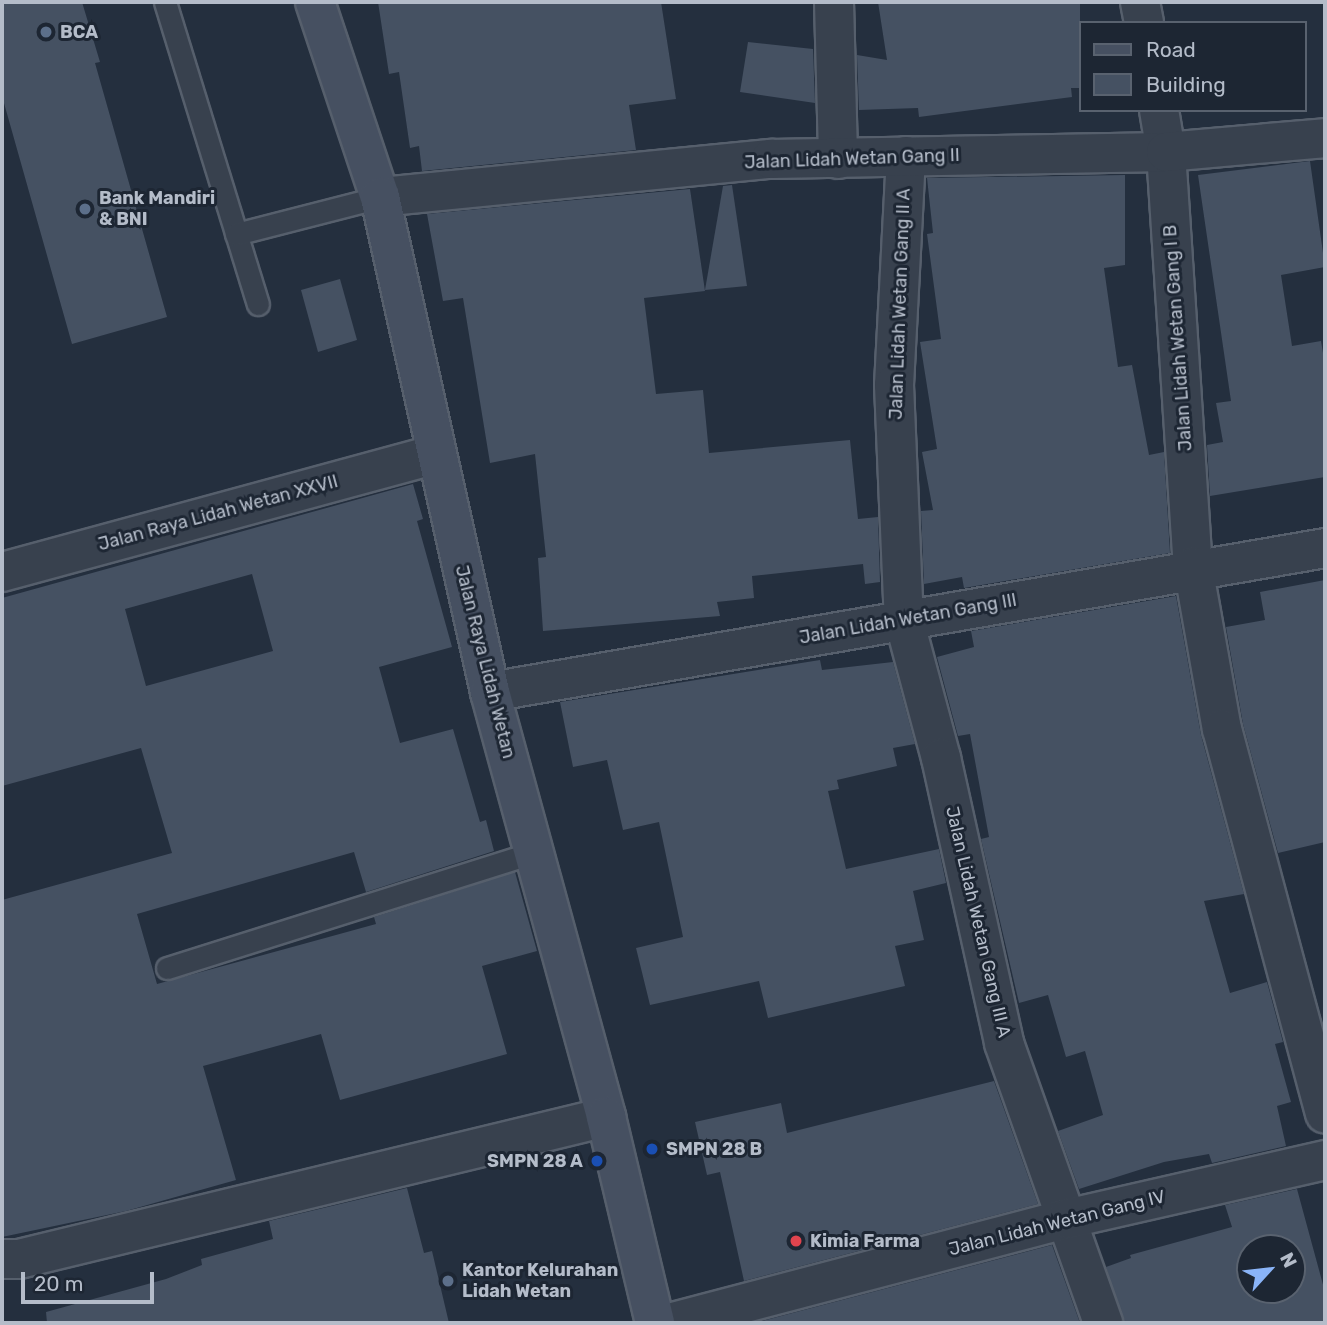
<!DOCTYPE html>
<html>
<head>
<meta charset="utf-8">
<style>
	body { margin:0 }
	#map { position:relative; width:1327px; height:1325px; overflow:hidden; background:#242f3e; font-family:Rubik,sans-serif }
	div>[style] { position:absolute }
	.building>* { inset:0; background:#455162 }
	.roads { filter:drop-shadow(2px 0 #565f6c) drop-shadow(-2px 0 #565f6c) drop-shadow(0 2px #565f6c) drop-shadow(0 -2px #565f6c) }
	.service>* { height:21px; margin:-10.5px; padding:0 10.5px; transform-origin:10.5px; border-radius:10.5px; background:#38414e }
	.minor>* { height:38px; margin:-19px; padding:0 19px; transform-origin:19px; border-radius:19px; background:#38414e }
	.secondary>* { height:38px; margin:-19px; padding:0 19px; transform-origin:19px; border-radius:19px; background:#465061 }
	.dots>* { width:19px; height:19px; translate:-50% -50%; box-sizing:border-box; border:4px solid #1d2633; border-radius:50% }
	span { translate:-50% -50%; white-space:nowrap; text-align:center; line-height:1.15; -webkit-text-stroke:6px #1d2633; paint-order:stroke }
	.poi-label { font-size:18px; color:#b4bcc9; font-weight:700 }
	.left { translate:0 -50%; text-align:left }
	.right { translate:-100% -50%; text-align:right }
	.street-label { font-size:18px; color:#b4bcc9 }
	.frame { position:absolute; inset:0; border:4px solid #b4bcc9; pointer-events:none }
	.legend { position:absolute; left:1079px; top:21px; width:228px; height:91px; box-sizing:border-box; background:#1d2633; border:2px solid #59626f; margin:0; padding:9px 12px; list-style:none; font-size:21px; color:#b4bcc9 }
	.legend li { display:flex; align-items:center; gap:14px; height:35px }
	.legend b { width:35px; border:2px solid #59626f }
	.north { position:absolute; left:1236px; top:1234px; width:70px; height:70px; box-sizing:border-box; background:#1d2633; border:2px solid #59626f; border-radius:50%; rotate:63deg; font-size:19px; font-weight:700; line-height:28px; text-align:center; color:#b4bcc9 }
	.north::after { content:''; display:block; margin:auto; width:24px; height:32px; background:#8ab4f8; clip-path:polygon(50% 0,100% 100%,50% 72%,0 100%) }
	.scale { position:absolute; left:21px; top:1272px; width:133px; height:32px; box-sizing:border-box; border:4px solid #b4bcc9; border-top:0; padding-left:9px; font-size:21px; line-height:24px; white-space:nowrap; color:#b4bcc9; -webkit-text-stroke:5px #1d2633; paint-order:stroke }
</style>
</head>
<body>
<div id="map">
	<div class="building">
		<div style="clip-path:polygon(2px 2px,82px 2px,100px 62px,95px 63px,167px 317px,72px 344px,2px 96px)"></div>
		<div style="clip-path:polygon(378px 2px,661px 2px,676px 99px,629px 105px,636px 150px,422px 171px,419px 146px,410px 148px,399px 72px,389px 74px)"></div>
		<div style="clip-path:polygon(878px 2px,1080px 2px,1080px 88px,1071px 88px,1072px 97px,919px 117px,918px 108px,859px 110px,857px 55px,887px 60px)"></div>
		<div style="clip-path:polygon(748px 42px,813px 49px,815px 103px,740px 92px)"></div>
		<div style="clip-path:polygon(1310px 161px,1325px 267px,1281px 275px,1292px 346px,1321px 341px,1325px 365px,1325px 477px,1210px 496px,1207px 445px,1223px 442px,1216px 403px,1231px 401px,1198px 175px)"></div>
		<div style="clip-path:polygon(1125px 175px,1125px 265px,1104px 268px,1118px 367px,1132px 365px,1149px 455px,1164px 452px,1170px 553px,964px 588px,962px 577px,924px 584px,921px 511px,933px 510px,922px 452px,937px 449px,920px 342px,941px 339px,927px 234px,933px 233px,927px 178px)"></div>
		<div style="clip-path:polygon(732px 185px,747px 286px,705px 290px,723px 186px)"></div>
		<div style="clip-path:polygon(690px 189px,705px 291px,644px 298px,656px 394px,703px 390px,709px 453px,850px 440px,858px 519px,878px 517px,880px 582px,865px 584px,863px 564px,752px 576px,754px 598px,717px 602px,720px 616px,543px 631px,538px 558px,546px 557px,535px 454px,490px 463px,463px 298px,443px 301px,427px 214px)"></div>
		<div style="clip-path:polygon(340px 279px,357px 340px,318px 352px,301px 290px)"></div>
		<div style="clip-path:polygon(evenodd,413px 484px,423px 519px,417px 521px,452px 647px,379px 667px,400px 743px,453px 729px,480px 822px,486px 820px,494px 851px,366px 892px,354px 852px,137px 914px,157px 984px,376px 924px,374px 917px,515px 872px,537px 951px,482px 966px,507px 1054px,340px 1100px,321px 1034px,203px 1066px,236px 1180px,126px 1211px,2px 1237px,2px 900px,172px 853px,141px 748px,2px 786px,2px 598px,413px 484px,252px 574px,273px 651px,146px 686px,125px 609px,252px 574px)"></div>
		<div style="clip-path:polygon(1325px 580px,1325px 842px,1278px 853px,1243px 724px,1226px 627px,1265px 620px,1260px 592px)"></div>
		<div style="clip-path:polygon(1176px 596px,1201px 735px,1244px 894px,1204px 901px,1230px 993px,1267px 982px,1283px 1042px,1275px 1044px,1291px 1102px,1277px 1106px,1286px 1146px,1212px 1163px,1209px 1154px,1164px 1162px,1079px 1189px,1058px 1131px,1103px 1115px,1085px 1051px,1066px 1057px,1048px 995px,1019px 1003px,981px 839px,989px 837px,970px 734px,958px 736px,937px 657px,974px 647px,971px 631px)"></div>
		<div style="clip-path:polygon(820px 660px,822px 670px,893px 662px,915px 744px,893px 748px,897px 766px,837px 780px,839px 789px,828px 791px,846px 869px,939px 849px,946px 883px,913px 891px,924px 940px,895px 946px,905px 986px,768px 1018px,759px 981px,650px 1005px,636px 948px,683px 937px,659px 822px,623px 830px,607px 760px,573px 767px,560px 702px)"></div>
		<div style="clip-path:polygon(994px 1081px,1038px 1204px,744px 1281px,720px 1172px,707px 1175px,695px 1122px,781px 1103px,787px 1133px)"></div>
		<div style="clip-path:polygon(407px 1188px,424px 1253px,432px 1251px,449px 1323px,47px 1323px,46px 1312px,166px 1279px,202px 1265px,201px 1259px,273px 1239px,269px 1221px)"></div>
		<div style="clip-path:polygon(evenodd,1297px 1189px,1325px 1292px,1325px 1323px,1124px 1323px,1106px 1267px,1131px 1258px,1130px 1255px,1232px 1227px,1225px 1205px,1297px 1189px,1250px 1248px,1292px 1248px,1292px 1290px,1250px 1290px,1250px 1248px)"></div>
		<div style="clip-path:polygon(1052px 1245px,1080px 1323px,754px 1323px)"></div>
	</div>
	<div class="roads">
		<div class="service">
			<div style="left:165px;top:2px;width:316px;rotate:72.9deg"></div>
			<div style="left:236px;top:234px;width:149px;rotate:-14.4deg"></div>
			<div style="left:167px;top:968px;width:383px;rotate:-17.5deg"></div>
		</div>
		<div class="minor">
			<div style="left:834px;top:2px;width:157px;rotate:88.5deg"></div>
			<div style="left:1140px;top:2px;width:21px;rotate:79deg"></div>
			<div style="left:1159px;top:110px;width:43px;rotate:80.5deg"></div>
			<div style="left:1166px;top:152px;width:416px;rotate:86.3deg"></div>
			<div style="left:1193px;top:567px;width:165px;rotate:79.9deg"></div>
			<div style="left:1222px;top:729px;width:398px;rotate:75deg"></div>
			<div style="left:906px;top:156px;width:229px;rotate:93deg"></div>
			<div style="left:894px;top:385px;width:235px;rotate:87.6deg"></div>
			<div style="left:904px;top:620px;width:143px;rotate:75deg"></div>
			<div style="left:941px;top:758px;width:292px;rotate:77.5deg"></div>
			<div style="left:1004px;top:1043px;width:297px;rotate:70.5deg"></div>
			<div style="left:380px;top:197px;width:393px;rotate:-5.6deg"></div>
			<div style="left:771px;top:159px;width:395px;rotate:-1deg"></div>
			<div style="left:1166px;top:152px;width:160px;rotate:-5deg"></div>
			<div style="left:2px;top:572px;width:449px;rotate:-15.2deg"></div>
			<div style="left:490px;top:692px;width:847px;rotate:-9.78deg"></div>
			<div style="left:2px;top:1259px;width:17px"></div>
			<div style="left:19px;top:1259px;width:604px;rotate:-13.6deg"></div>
			<div style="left:669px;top:1323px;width:410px;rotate:-14.7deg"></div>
			<div style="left:1066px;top:1219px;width:266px;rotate:-12.8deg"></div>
		</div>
		<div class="secondary">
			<div style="left:315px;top:2px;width:206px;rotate:71.6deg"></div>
			<div style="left:380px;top:197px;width:507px;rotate:77.47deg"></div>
			<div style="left:490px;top:692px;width:441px;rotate:74.7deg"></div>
			<div style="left:606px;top:1117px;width:212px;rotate:76.6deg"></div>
		</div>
	</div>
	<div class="dots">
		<div style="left:46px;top:32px;background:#5c6f8a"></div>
		<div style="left:85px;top:209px;background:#5c6f8a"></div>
		<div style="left:652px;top:1149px;background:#1a4fb4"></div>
		<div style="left:597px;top:1161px;background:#1a4fb4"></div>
		<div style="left:796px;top:1241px;background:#e0444e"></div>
		<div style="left:448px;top:1281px;background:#5c6f8a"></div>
	</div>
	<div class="poi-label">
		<span class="left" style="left:60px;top:32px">BCA</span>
		<span class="left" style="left:99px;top:209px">Bank Mandiri<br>&amp; BNI</span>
		<span class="left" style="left:666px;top:1149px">SMPN 28 B</span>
		<span class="right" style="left:583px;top:1161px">SMPN 28 A</span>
		<span class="left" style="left:810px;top:1241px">Kimia Farma</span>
		<span class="left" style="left:462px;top:1281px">Kantor Kelurahan<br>Lidah Wetan</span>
	</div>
	<div class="street-label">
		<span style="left:852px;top:159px;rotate:-2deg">Jalan Lidah Wetan Gang II</span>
		<span style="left:900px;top:304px;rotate:-88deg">Jalan Lidah Wetan Gang II A</span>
		<span style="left:1178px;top:338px;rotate:-94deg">Jalan Lidah Wetan Gang I B</span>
		<span style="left:218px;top:513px;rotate:-15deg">Jalan Raya Lidah Wetan XXVII</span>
		<span style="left:908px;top:619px;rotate:-10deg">Jalan Lidah Wetan Gang III</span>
		<span style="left:485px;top:662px;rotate:76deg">Jalan Raya Lidah Wetan</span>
		<span style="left:978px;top:922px;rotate:77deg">Jalan Lidah Wetan Gang III A</span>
		<span style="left:1057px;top:1223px;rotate:-14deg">Jalan Lidah Wetan Gang IV</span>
	</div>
	<div class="frame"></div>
	<ul class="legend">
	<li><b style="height:9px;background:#465061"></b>Road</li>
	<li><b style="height:19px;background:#455162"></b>Building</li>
	</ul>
	<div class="north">N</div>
	<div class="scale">20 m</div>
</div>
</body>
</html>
